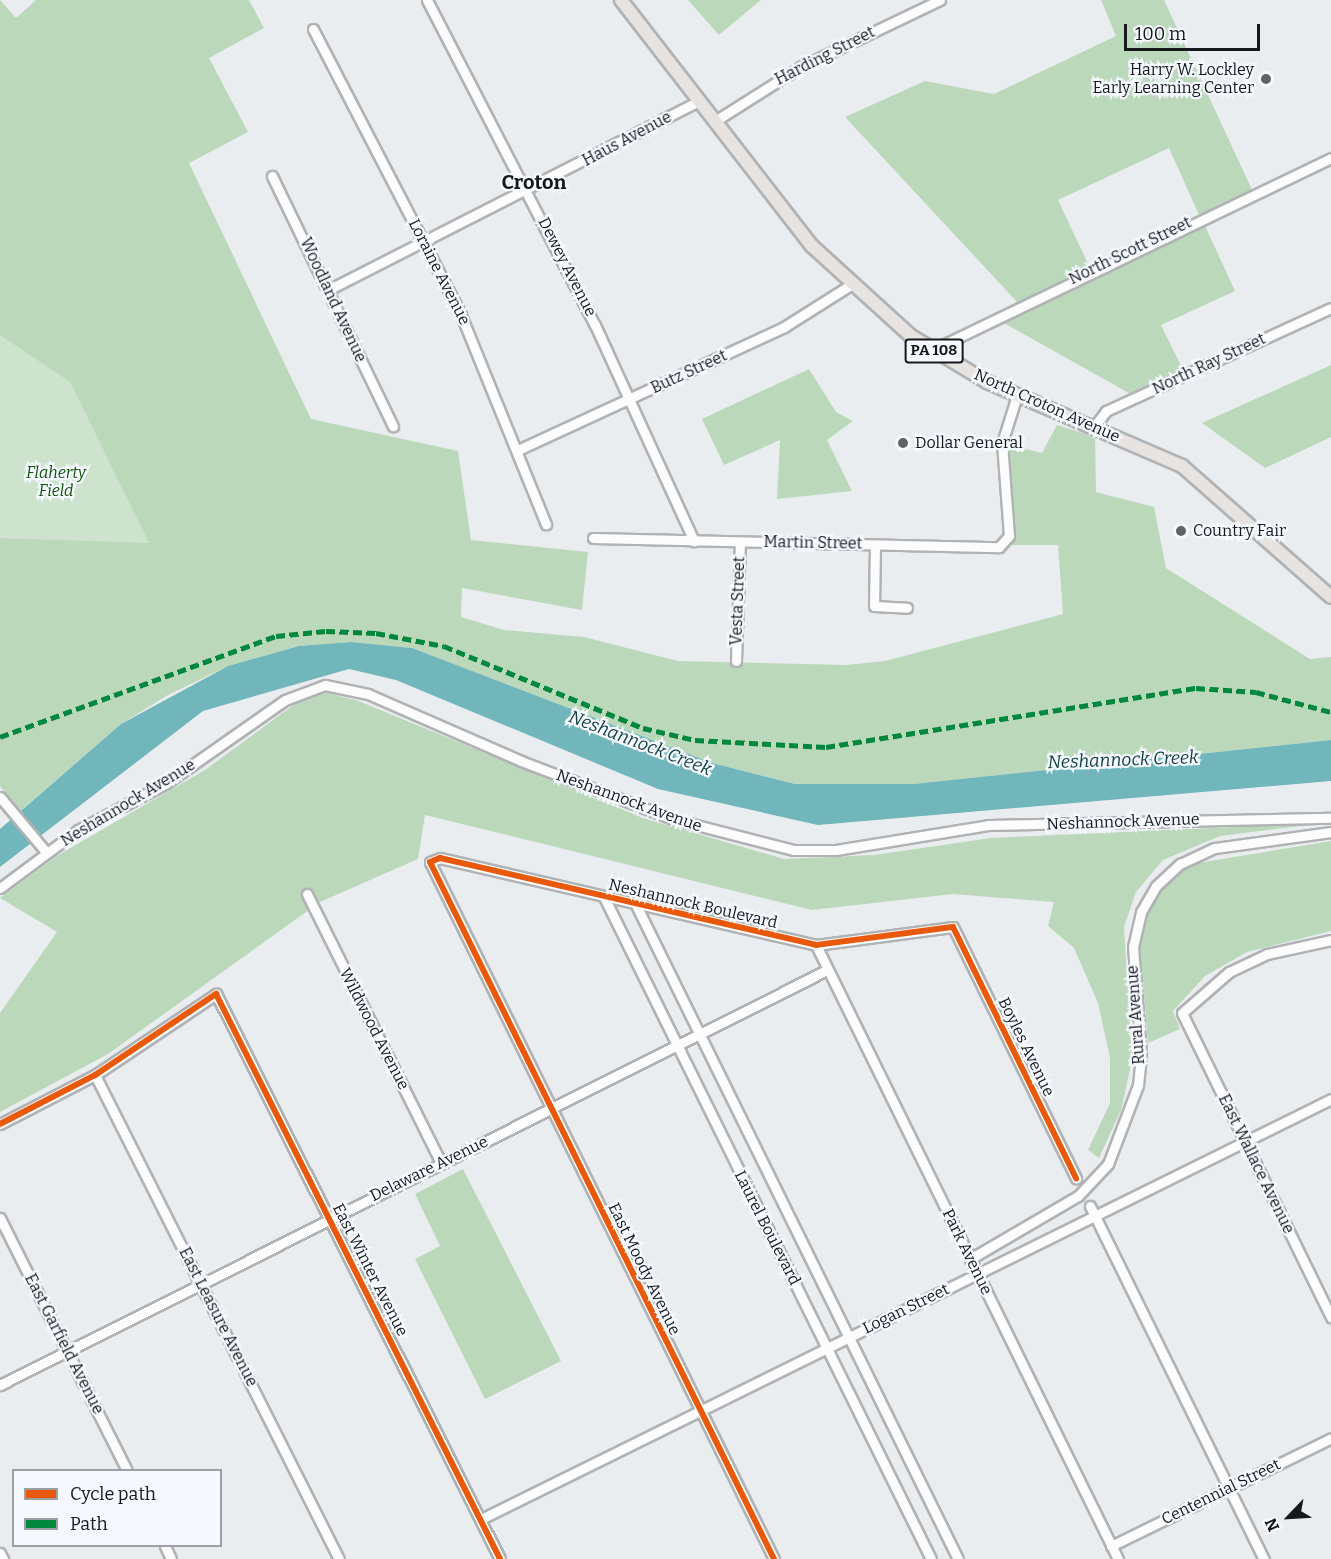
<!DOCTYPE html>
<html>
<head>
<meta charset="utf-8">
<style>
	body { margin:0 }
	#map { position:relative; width:1331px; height:1559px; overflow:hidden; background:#eaedf0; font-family:Bitter,serif }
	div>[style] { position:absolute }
	.green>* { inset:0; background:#cde3cd }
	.forest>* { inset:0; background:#bcd8bb }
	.water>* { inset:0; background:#70b6ba }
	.roads { filter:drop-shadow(2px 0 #b0b2b4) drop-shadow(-2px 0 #b0b2b4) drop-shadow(0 2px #b0b2b4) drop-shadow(0 -2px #b0b2b4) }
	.minor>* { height:9px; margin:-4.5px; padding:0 4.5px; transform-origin:4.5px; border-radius:4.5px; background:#fcfcfd }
	.major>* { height:12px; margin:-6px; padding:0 6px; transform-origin:6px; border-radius:6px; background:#e7e3e0 }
	.quiet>* { height:4.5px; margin-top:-2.25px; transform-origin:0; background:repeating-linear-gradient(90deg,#00873e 0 9px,transparent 0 13.5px) }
	.cycleway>* { height:6px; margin:-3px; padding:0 3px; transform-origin:3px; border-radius:3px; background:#e8590c }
	.dots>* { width:16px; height:16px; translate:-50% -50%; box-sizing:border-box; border:3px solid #f5f9ff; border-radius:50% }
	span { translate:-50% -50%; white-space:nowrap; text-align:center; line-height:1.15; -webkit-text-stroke:4.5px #f5f9ff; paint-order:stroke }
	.shield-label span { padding:2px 4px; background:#f5f9ff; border:2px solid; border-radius:4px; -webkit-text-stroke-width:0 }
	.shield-label { font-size:15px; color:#16181a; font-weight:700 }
	.street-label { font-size:16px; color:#16181a }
	.poi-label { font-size:16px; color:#16181a }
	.right { translate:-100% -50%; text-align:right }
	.left { translate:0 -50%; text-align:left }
	.park-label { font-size:16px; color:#0f5209; font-style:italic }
	.water-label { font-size:18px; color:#134143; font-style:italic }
	.quarter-label { font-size:20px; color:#16181a; font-weight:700 }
	.legend { position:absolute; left:12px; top:1469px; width:210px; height:78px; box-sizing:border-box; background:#f5f9ff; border:2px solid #9c9fa3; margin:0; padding:8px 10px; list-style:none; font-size:18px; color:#16181a }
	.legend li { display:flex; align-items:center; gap:12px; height:30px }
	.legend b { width:30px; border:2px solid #9c9fa3 }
	.north { position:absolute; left:1259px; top:1487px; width:60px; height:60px; -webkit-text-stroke:4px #f5f9ff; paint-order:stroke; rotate:245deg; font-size:16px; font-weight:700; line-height:24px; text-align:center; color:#16181a }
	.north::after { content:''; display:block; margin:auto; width:21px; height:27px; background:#16181a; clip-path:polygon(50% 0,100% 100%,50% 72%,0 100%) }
	.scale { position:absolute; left:1124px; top:24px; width:136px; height:27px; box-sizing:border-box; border:3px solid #16181a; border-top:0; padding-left:8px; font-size:18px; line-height:21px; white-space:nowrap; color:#16181a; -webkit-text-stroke:4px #f5f9ff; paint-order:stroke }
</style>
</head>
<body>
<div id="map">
	<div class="green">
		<div style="clip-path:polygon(0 240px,70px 382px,150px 544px,0 538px)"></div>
	</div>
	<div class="forest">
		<div style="clip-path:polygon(0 0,16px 18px,36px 0,249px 0,264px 28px,209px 58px,248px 132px,189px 163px,311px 419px,458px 451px,471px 540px,588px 552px,582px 610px,462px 588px,461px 617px,504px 630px,584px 637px,678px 661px,846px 665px,885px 661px,1063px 614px,1058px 545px,1004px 545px,1002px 443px,1042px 453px,1057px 425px,1095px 437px,1096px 492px,1154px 507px,1166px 568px,1310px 659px,1331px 657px,1331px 740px,913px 784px,795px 784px,712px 763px,412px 648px,351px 642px,299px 646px,228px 666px,168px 695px,121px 724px,20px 811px,0 786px,0 538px,149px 543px,70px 382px,0 335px)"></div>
		<div style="clip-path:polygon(688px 0,761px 0,719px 35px)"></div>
		<div style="clip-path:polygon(evenodd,1101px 0,1164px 0,1254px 194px,1201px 217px,1235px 291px,1161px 325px,1185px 374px,1136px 397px,993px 317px,1019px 304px,845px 117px,925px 81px,994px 94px,1116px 36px,1101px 0,1169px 148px,1200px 217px,1091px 270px,1058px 200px,1169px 148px)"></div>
		<div style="clip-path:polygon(1331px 365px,1331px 437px,1265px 468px,1202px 423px)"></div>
		<div style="clip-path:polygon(809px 369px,836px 412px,853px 421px,827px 440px,852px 491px,777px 499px,780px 440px,724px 465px,702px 419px)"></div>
		<div style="clip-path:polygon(327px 693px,356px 700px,643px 818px,784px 859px,874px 855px,991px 838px,1323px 823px,1220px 836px,1163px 860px,1136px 892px,1124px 927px,1132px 1061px,1121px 1110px,1099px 1158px,1088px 1150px,1110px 1103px,1110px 1058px,1098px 1003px,1074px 948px,1048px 926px,1054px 902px,953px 894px,812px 910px,425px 815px,418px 859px,320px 902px,108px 1054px,0 1112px,0 1013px,57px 932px,0 898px,60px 854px,205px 770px,300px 700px)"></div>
		<div style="clip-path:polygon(1331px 841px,1331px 931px,1247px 952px,1205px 976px,1173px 1011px,1180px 1029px,1148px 1043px,1140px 948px,1143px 921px,1157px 894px,1177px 874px,1198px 863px)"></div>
		<div style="clip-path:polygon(463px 1169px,561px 1361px,485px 1399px,415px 1259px,440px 1246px,415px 1194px)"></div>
	</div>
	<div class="water">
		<div style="clip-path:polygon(351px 642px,412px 648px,712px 763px,795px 784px,913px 784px,1331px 740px,1331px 781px,818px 825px,658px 789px,396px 680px,349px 669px,203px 711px,0 867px,0 829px,121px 724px,228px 666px,299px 646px)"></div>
	</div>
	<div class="roads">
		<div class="minor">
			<div style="left:427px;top:0;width:366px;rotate:62.7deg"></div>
			<div style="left:595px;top:325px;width:238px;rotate:65.4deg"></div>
			<div style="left:313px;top:29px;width:322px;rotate:62.6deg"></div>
			<div style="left:461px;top:315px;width:226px;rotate:67.9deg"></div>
			<div style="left:715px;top:121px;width:103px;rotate:-32.3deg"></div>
			<div style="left:802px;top:66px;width:153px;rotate:-25.6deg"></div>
			<div style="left:272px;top:176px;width:278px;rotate:64.2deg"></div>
			<div style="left:328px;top:290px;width:416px;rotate:-27deg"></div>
			<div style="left:932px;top:350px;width:443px;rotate:-25.7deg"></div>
			<div style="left:1094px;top:427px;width:20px;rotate:-53deg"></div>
			<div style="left:1106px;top:411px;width:247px;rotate:-24.6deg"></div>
			<div style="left:520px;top:449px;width:291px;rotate:-24.8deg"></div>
			<div style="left:784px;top:327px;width:80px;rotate:-32.3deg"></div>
			<div style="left:593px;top:538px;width:406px;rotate:1.3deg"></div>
			<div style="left:999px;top:547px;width:15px;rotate:-48deg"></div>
			<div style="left:1009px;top:536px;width:93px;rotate:-94.3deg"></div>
			<div style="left:1002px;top:443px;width:50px;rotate:-72.6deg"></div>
			<div style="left:875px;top:545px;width:61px;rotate:90.9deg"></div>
			<div style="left:874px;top:606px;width:33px;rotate:3deg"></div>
			<div style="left:736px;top:661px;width:119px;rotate:-88.1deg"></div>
			<div style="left:0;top:797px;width:72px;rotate:50.1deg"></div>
			<div style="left:0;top:888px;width:97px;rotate:-36.6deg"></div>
			<div style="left:78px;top:830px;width:98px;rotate:-27.9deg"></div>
			<div style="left:165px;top:784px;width:146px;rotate:-35deg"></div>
			<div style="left:285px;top:700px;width:43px;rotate:-20.6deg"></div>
			<div style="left:325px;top:685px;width:44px;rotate:11.8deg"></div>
			<div style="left:368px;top:694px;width:167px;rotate:23.6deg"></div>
			<div style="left:521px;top:761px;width:163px;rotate:20.9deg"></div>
			<div style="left:673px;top:819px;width:125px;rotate:14.4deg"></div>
			<div style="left:794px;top:850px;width:42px"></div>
			<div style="left:836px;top:850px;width:154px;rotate:-9.3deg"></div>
			<div style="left:988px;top:825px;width:343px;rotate:-1.2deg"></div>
			<div style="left:307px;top:894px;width:301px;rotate:63.5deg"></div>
			<div style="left:604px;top:897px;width:738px;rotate:63.71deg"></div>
			<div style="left:636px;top:905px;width:729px;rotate:63.79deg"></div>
			<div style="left:1331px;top:940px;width:66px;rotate:167.7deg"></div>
			<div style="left:1267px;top:954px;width:42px;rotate:154.7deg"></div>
			<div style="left:1229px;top:972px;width:62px;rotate:138.9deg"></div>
			<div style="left:1182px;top:1013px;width:339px;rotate:63.9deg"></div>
			<div style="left:816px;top:945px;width:684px;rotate:63.81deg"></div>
			<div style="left:95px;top:1075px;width:542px;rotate:63.25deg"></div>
			<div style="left:0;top:1124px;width:107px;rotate:-27.3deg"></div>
			<div style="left:95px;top:1075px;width:146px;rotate:-33.8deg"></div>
			<div style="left:216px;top:994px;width:632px;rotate:63.31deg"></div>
			<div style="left:1090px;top:1206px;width:394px;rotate:63.8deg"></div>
			<div style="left:0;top:1218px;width:282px;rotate:63.3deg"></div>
			<div style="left:970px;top:1259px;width:125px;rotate:-30.3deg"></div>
			<div style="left:1078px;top:1196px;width:44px;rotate:-46.8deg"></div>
			<div style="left:1108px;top:1164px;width:85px;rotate:-69.2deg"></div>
			<div style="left:1138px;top:1085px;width:30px;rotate:-84deg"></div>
			<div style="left:1141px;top:1055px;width:108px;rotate:-94.2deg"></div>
			<div style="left:1133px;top:947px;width:36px;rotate:-77deg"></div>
			<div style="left:1141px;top:912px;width:30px;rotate:-60deg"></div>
			<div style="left:1156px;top:886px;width:33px;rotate:-43deg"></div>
			<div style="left:1180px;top:864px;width:38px;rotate:-25deg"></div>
			<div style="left:1215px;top:848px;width:117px;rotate:-7.9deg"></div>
			<div style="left:0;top:1385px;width:925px;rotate:-26.65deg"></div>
			<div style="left:481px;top:1519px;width:948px;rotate:-26.29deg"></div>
			<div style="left:165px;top:1546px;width:14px;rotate:65deg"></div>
			<div style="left:1111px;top:1546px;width:245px;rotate:-26.1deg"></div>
			<div style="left:0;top:1553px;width:7px;rotate:63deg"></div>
			<div style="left:774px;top:1559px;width:777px;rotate:-116.27deg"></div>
			<div style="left:430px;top:862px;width:11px;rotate:-22deg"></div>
			<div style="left:440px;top:858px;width:386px;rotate:13deg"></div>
			<div style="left:816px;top:945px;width:138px;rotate:-7.5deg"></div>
			<div style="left:953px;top:927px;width:280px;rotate:63.9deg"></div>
		</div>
		<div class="major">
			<div style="left:621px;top:0;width:311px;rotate:52.2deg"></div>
			<div style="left:812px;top:246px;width:134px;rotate:42.3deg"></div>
			<div style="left:911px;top:336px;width:89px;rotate:31.2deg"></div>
			<div style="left:987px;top:382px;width:212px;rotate:23.3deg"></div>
			<div style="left:1182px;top:466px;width:198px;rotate:41.3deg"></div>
		</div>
	</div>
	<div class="quiet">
		<div style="left:0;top:737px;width:294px;rotate:-20.1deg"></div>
		<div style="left:276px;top:636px;width:50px;rotate:-5.7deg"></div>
		<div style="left:326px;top:631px;width:50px;rotate:2.3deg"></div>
		<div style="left:376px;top:633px;width:69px;rotate:10.8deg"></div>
		<div style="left:444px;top:646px;width:215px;rotate:22.4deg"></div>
		<div style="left:643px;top:728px;width:53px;rotate:13deg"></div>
		<div style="left:695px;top:740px;width:131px;rotate:3.1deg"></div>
		<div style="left:826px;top:747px;width:375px;rotate:-9.1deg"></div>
		<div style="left:1196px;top:688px;width:60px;rotate:3.8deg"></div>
		<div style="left:1256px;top:692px;width:78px;rotate:14.9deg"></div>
	</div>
	<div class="cycleway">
		<div style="left:0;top:1124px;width:107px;rotate:-27.3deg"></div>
		<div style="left:95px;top:1075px;width:146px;rotate:-33.8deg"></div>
		<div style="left:216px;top:994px;width:632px;rotate:63.31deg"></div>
		<div style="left:774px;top:1559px;width:777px;rotate:-116.27deg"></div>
		<div style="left:430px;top:862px;width:11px;rotate:-22deg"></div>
		<div style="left:440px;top:858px;width:386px;rotate:13deg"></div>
		<div style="left:816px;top:945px;width:138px;rotate:-7.5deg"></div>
		<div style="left:953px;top:927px;width:280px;rotate:63.9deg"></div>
	</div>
	<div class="dots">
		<div style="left:1266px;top:79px;background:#606365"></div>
		<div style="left:903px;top:443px;background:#606365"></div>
		<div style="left:1181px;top:531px;background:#606365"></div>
	</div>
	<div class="shield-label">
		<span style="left:934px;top:351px">PA 108</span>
	</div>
	<div class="street-label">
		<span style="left:825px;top:56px;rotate:-27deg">Harding Street</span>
		<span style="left:627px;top:139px;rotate:-28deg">Haus Avenue</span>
		<span style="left:1130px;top:251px;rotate:-26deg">North Scott Street</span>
		<span style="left:567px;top:267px;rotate:63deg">Dewey Avenue</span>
		<span style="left:439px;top:272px;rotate:63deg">Loraine Avenue</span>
		<span style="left:333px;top:300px;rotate:65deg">Woodland Avenue</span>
		<span style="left:1209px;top:364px;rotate:-25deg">North Ray Street</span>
		<span style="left:689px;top:372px;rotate:-25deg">Butz Street</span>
		<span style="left:1047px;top:406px;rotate:24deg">North Croton Avenue</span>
		<span style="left:813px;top:543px;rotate:1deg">Martin Street</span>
		<span style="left:738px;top:601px;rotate:-88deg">Vesta Street</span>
		<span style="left:629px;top:801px;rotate:20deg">Neshannock Avenue</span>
		<span style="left:128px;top:803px;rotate:-31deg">Neshannock Avenue</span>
		<span style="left:1123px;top:822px;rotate:-2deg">Neshannock Avenue</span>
		<span style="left:693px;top:904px;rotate:13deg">Neshannock Boulevard</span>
		<span style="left:1136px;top:1015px;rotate:-94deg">Rural Avenue</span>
		<span style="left:374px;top:1029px;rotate:63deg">Wildwood Avenue</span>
		<span style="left:1026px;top:1047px;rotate:64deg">Boyles Avenue</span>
		<span style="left:1256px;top:1164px;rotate:64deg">East Wallace Avenue</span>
		<span style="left:429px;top:1169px;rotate:-26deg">Delaware Avenue</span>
		<span style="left:767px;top:1228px;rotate:63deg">Laurel Boulevard</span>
		<span style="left:967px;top:1252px;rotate:64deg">Park Avenue</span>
		<span style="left:644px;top:1269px;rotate:64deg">East Moody Avenue</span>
		<span style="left:370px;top:1270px;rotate:63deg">East Winter Avenue</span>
		<span style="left:906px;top:1309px;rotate:-26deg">Logan Street</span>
		<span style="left:218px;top:1317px;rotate:63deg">East Leasure Avenue</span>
		<span style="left:64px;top:1344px;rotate:63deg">East Garfield Avenue</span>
		<span style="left:1221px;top:1492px;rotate:-26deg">Centennial Street</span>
	</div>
	<div class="poi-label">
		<span class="right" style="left:1254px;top:79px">Harry W. Lockley<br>Early Learning Center</span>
		<span class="left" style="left:915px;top:443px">Dollar General</span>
		<span class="left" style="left:1193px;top:531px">Country Fair</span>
	</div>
	<div class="park-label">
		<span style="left:56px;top:482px">Flaherty<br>Field</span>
	</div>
	<div class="water-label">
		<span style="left:640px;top:743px;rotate:21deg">Neshannock Creek</span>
		<span style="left:1123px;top:760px;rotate:-2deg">Neshannock Creek</span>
	</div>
	<div class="quarter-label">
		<span style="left:534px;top:182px">Croton</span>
	</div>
	<ul class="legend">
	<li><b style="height:8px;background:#e8590c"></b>Cycle path</li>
	<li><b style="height:8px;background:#00873e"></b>Path</li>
	</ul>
	<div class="north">N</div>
	<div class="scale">100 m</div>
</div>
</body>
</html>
